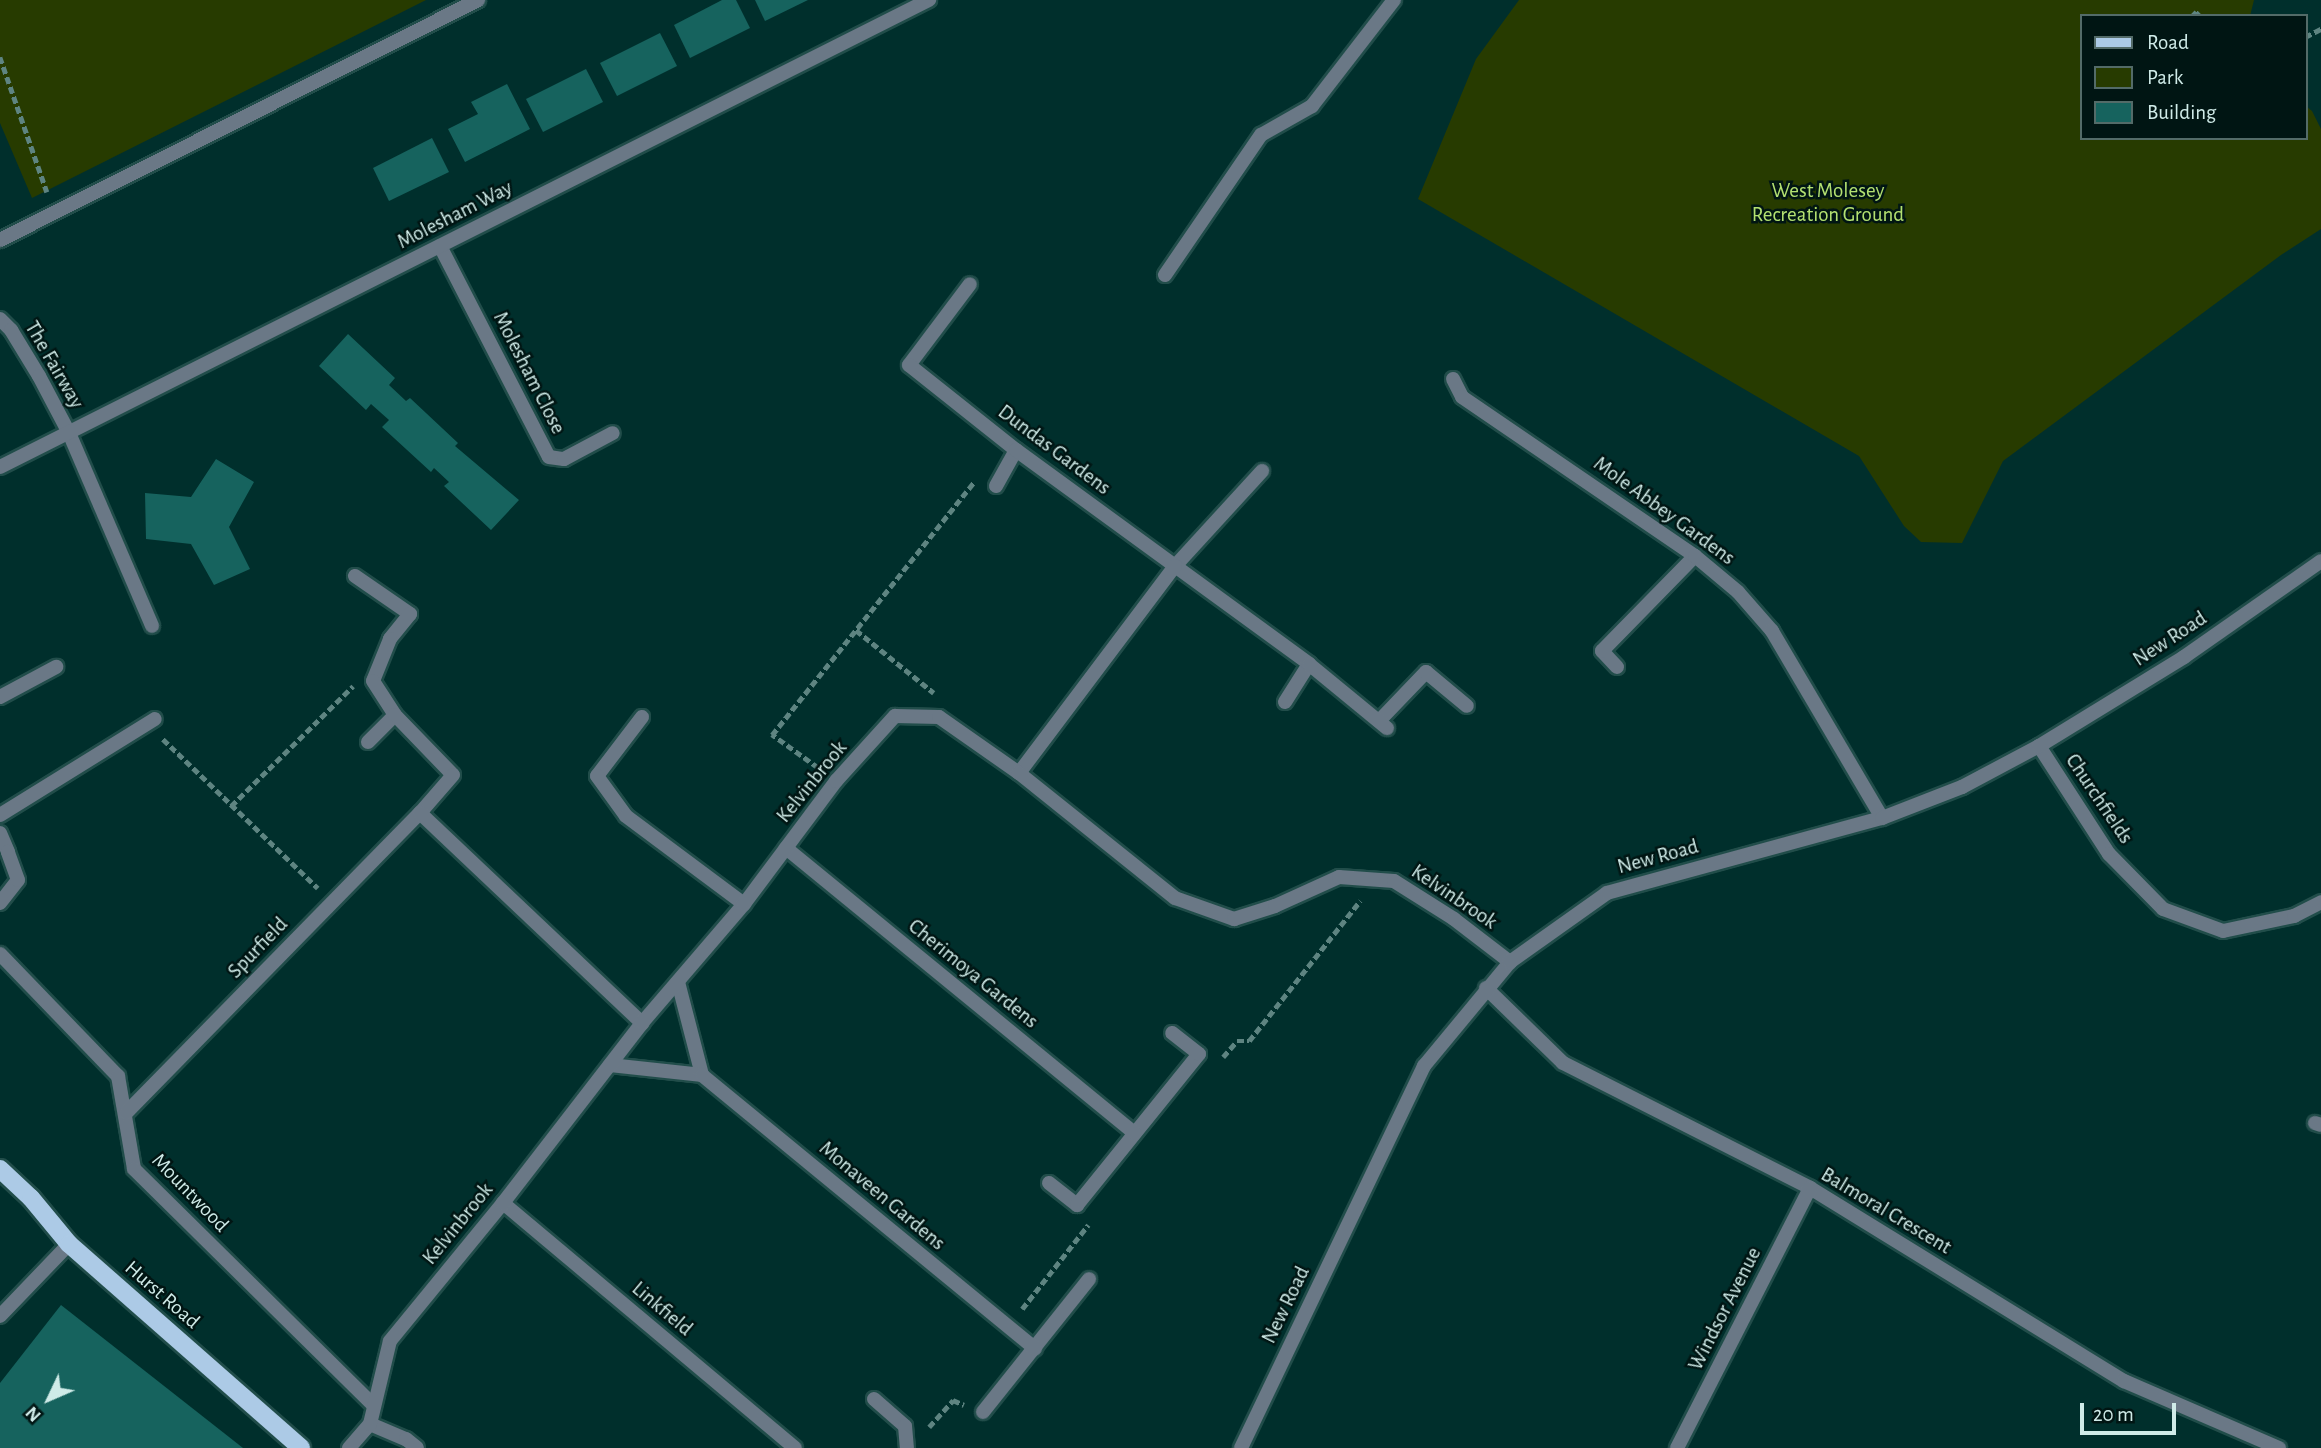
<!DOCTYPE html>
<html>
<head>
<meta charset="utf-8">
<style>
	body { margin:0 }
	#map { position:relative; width:2321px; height:1448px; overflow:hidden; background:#002f2c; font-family:"Alegreya Sans",sans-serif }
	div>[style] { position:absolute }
	.green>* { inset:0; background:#273b00 }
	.building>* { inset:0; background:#16635e }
	.path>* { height:4.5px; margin-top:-2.25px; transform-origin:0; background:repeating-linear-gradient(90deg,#5e8481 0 7px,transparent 0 10.5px) }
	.roads { filter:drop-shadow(2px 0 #214d4a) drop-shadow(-2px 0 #214d4a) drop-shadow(0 2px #214d4a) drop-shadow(0 -2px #214d4a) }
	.lane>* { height:14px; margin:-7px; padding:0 7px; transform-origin:7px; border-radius:7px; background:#6a7886 }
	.street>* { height:14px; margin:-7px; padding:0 7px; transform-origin:7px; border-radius:7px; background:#6a7886 }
	.primary>* { height:18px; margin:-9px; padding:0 9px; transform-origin:9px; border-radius:9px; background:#accae6 }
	span { translate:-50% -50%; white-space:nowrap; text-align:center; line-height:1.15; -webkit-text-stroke:5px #001513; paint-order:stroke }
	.park-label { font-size:21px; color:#b3e171 }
	.street-label { font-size:21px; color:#cfebe8 }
	.legend { position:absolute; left:2080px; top:14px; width:228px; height:126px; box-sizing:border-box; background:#001513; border:2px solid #536b68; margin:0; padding:9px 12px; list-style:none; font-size:21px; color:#cfebe8 }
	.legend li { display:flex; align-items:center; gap:14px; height:35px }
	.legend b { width:35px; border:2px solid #536b68 }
	.north { position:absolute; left:14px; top:1364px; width:70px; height:70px; -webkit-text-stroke:5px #001513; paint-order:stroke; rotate:226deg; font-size:19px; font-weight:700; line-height:28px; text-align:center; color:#cfebe8 }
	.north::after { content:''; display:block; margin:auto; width:24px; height:32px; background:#cfebe8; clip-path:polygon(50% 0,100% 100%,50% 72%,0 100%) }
	.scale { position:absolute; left:2080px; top:1403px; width:96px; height:32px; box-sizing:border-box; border:4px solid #cfebe8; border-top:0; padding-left:9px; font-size:21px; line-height:24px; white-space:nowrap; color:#cfebe8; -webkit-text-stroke:5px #001513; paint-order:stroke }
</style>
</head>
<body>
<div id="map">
	<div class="green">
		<div style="clip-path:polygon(0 0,426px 0,32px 198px,0 123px)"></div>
		<div style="clip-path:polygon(1519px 0,2254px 0,2250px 16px,2081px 16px,2081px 138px,2305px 138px,2305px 105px,2312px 111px,2321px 129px,2321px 229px,2281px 255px,2003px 461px,1962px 543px,1921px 542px,1904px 526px,1859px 456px,1418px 199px,1476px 59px)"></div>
	</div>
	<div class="building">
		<div style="clip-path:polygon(722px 0,736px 0,750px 28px,690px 58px,674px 25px)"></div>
		<div style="clip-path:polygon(755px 0,808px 0,765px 21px)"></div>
		<div style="clip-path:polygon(660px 33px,677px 66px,617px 96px,600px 63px)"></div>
		<div style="clip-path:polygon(586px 69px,603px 102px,543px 132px,526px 99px)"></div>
		<div style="clip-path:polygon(507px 84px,530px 129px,465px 162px,448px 129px,478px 114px,471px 102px)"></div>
		<div style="clip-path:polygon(432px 138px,449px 172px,389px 201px,373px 168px)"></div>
		<div style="clip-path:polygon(348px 334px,395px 378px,389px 385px,406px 401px,410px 398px,458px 443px,455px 446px,519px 500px,491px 530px,444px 486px,449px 482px,434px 468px,431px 472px,382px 427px,389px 420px,371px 404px,366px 410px,319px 366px)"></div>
		<div style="clip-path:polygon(216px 459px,254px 482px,229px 527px,250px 569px,214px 585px,191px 544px,146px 539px,145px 493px,191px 497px)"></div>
		<div style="clip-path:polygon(61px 1305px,243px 1448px,0 1448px,0 1383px)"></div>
	</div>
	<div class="path">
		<div style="left:2192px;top:16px;width:6px;rotate:-45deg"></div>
		<div style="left:2196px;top:12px;width:6px;rotate:45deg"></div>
		<div style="left:2305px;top:37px;width:18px;rotate:-27deg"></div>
		<div style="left:0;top:57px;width:143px;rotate:70.8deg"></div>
		<div style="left:856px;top:630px;width:100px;rotate:38.9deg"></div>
		<div style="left:163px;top:739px;width:215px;rotate:43.9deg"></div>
		<div style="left:818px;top:768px;width:57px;rotate:-144.3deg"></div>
		<div style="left:772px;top:735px;width:324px;rotate:-51.4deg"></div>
		<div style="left:231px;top:806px;width:171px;rotate:-44.5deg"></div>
		<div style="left:1223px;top:1057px;width:21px;rotate:-49deg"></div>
		<div style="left:1237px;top:1041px;width:12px"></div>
		<div style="left:1249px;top:1041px;width:179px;rotate:-51.6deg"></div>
		<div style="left:1022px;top:1309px;width:107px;rotate:-51.8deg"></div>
		<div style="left:929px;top:1427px;width:36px;rotate:-48deg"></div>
		<div style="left:953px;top:1400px;width:12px;rotate:24deg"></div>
	</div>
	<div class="roads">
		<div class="lane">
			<div style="left:0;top:240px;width:535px;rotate:-26.66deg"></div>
			<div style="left:1165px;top:275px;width:170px;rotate:-55.6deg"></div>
			<div style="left:1261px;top:135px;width:59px;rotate:-29.6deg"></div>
			<div style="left:909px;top:365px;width:101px;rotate:-53deg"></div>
			<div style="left:69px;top:433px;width:210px;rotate:66.7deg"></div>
			<div style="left:996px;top:486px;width:41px;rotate:-60.9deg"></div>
			<div style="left:1175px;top:566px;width:129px;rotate:-47.5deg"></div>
			<div style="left:355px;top:576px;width:67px;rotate:34.6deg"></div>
			<div style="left:410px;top:614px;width:32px;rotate:129deg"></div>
			<div style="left:1617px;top:667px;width:22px;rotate:-133deg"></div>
			<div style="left:1602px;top:651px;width:133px;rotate:-45.6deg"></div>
			<div style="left:0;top:697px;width:64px;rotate:-28.2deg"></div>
			<div style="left:1285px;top:702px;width:45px;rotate:-57.7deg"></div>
			<div style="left:642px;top:717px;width:74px;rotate:127.3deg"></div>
			<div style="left:597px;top:776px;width:49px;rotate:54.1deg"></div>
			<div style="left:626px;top:816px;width:147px;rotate:36.7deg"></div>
			<div style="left:1379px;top:721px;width:68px;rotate:-46.2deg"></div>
			<div style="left:1426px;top:672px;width:53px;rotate:39.7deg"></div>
			<div style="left:368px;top:742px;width:38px;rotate:-45deg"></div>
			<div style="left:0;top:815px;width:182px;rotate:-31.8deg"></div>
			<div style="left:0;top:833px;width:21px;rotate:67deg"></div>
			<div style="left:1049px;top:1183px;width:36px;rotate:38deg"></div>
			<div style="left:1077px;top:1205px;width:194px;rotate:-51.1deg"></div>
			<div style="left:1199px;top:1054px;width:34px;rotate:-142deg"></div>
			<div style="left:874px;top:1399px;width:41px;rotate:41.1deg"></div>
			<div style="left:905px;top:1426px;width:22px;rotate:85deg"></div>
			<div style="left:983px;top:1412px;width:170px;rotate:-51.4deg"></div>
		</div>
		<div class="street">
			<div style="left:1312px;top:106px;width:134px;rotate:-52.3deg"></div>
			<div style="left:440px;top:246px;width:237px;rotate:62.7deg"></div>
			<div style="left:549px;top:457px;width:15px;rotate:8deg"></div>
			<div style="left:564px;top:459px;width:55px;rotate:-28deg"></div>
			<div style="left:0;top:319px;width:16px;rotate:45deg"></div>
			<div style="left:11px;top:330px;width:54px;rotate:58.7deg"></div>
			<div style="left:39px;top:376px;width:64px;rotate:62.2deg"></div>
			<div style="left:909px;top:365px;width:137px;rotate:38.5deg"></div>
			<div style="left:1016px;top:450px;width:363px;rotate:36.1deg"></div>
			<div style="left:1309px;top:664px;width:101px;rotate:39.4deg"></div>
			<div style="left:1453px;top:379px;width:20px;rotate:63deg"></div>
			<div style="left:1462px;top:397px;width:282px;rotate:34.3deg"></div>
			<div style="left:1695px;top:556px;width:56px;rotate:39.9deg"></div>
			<div style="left:1738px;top:592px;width:52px;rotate:48.9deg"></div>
			<div style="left:1772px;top:631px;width:217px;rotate:59.5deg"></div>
			<div style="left:0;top:467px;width:1040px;rotate:-26.69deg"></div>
			<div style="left:390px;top:639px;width:45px;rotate:112deg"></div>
			<div style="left:373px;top:681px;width:40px;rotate:57.1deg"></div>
			<div style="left:395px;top:715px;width:83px;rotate:46deg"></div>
			<div style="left:453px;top:775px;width:50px;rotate:131deg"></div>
			<div style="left:2039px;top:746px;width:129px;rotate:57.1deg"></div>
			<div style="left:2109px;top:854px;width:77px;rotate:45.5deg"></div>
			<div style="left:2163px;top:909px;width:64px;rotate:20.1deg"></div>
			<div style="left:2223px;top:931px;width:73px;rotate:-11.9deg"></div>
			<div style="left:2294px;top:916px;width:30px;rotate:-27deg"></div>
			<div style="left:1019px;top:773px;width:259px;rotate:-53deg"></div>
			<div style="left:786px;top:848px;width:450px;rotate:39.3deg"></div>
			<div style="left:0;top:903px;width:29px;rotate:-52deg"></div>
			<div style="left:18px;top:880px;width:30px;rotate:-110deg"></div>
			<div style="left:0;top:954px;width:170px;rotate:46deg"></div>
			<div style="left:118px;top:1076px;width:94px;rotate:80.2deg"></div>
			<div style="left:134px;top:1169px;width:334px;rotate:44.6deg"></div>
			<div style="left:678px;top:982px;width:96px;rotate:75.5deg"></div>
			<div style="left:1486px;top:988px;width:107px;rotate:44.2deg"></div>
			<div style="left:1563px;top:1063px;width:277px;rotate:26.8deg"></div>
			<div style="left:1810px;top:1188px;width:369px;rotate:31.6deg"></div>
			<div style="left:2124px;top:1381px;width:169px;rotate:23.4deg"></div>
			<div style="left:610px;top:1065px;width:93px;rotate:6.2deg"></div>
			<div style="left:702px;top:1075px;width:431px;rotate:39.4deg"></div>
			<div style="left:126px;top:1113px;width:420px;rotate:-45.6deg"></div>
			<div style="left:420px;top:813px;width:306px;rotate:43.4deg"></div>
			<div style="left:2315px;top:1123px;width:6px;rotate:18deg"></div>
			<div style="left:503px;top:1203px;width:381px;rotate:40deg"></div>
			<div style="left:0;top:1316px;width:100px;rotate:-46.2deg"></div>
			<div style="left:370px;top:1424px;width:39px;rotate:23deg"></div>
			<div style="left:406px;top:1439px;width:14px;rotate:39deg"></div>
			<div style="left:349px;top:1448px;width:32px;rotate:-49deg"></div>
			<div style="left:370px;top:1424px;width:85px;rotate:-76.5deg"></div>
			<div style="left:390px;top:1341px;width:178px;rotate:-50.7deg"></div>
			<div style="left:503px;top:1203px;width:227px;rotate:-52.3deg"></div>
			<div style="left:642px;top:1023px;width:157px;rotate:-49.4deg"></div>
			<div style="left:744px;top:904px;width:154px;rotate:-53.2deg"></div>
			<div style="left:836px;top:781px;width:88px;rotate:-47.8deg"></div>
			<div style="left:895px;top:716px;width:44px;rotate:1.3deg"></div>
			<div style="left:939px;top:717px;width:98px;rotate:35deg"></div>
			<div style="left:1019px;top:773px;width:200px;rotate:38.7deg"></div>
			<div style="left:1175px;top:898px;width:63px;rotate:19.6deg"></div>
			<div style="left:1234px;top:919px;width:43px;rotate:-17.6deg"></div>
			<div style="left:1275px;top:906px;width:70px;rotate:-24.4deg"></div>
			<div style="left:1339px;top:877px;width:55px;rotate:4.2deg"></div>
			<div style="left:1394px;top:881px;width:71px;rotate:32.3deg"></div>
			<div style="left:1454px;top:919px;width:71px;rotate:37.5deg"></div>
			<div style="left:1241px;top:1448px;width:424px;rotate:-64.4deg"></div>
			<div style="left:1424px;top:1066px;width:135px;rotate:-50.4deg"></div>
			<div style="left:1510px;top:962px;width:119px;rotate:-35.4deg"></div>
			<div style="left:1607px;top:893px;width:285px;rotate:-15.3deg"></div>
			<div style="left:1882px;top:818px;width:86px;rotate:-21.2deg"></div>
			<div style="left:1962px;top:787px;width:87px;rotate:-28deg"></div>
			<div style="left:2039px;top:746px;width:170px;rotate:-31.5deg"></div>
			<div style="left:2184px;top:657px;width:167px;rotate:-35deg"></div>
			<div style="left:1677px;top:1448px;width:292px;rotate:-62.9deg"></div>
		</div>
		<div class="primary">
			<div style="left:0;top:1169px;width:42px;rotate:43.1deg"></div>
			<div style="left:31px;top:1198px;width:60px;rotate:50.4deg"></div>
			<div style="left:69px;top:1244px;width:309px;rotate:41.3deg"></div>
		</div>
	</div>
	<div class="park-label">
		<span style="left:1828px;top:203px">West Molesey<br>Recreation Ground</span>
	</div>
	<div class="street-label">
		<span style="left:455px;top:215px;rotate:-27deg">Molesham Way</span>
		<span style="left:54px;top:365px;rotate:60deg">The Fairway</span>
		<span style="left:529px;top:373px;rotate:63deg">Molesham Close</span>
		<span style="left:1054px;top:450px;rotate:37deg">Dundas Gardens</span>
		<span style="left:1664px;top:511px;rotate:36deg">Mole Abbey Gardens</span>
		<span style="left:2170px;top:639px;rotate:-33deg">New Road</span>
		<span style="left:812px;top:782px;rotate:-51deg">Kelvinbrook</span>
		<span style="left:2099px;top:799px;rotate:56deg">Churchfields</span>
		<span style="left:1658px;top:857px;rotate:-15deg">New Road</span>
		<span style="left:1454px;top:897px;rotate:34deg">Kelvinbrook</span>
		<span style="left:258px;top:948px;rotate:-46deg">Spurfield</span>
		<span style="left:973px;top:974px;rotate:39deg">Cherimoya Gardens</span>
		<span style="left:190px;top:1193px;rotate:46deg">Mountwood</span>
		<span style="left:882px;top:1196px;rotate:40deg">Monaveen Gardens</span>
		<span style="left:1886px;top:1211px;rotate:31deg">Balmoral Crescent</span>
		<span style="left:458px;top:1224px;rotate:-51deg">Kelvinbrook</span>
		<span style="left:162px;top:1295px;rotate:41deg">Hurst Road</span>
		<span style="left:1286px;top:1305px;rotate:-64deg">New Road</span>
		<span style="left:662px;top:1309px;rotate:40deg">Linkfield</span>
		<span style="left:1725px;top:1309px;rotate:-63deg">Windsor Avenue</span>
	</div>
	<ul class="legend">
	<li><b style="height:9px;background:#accae6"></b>Road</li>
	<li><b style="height:19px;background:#273b00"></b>Park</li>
	<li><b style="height:19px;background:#16635e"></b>Building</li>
	</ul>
	<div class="north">N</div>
	<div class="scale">20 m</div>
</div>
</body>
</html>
